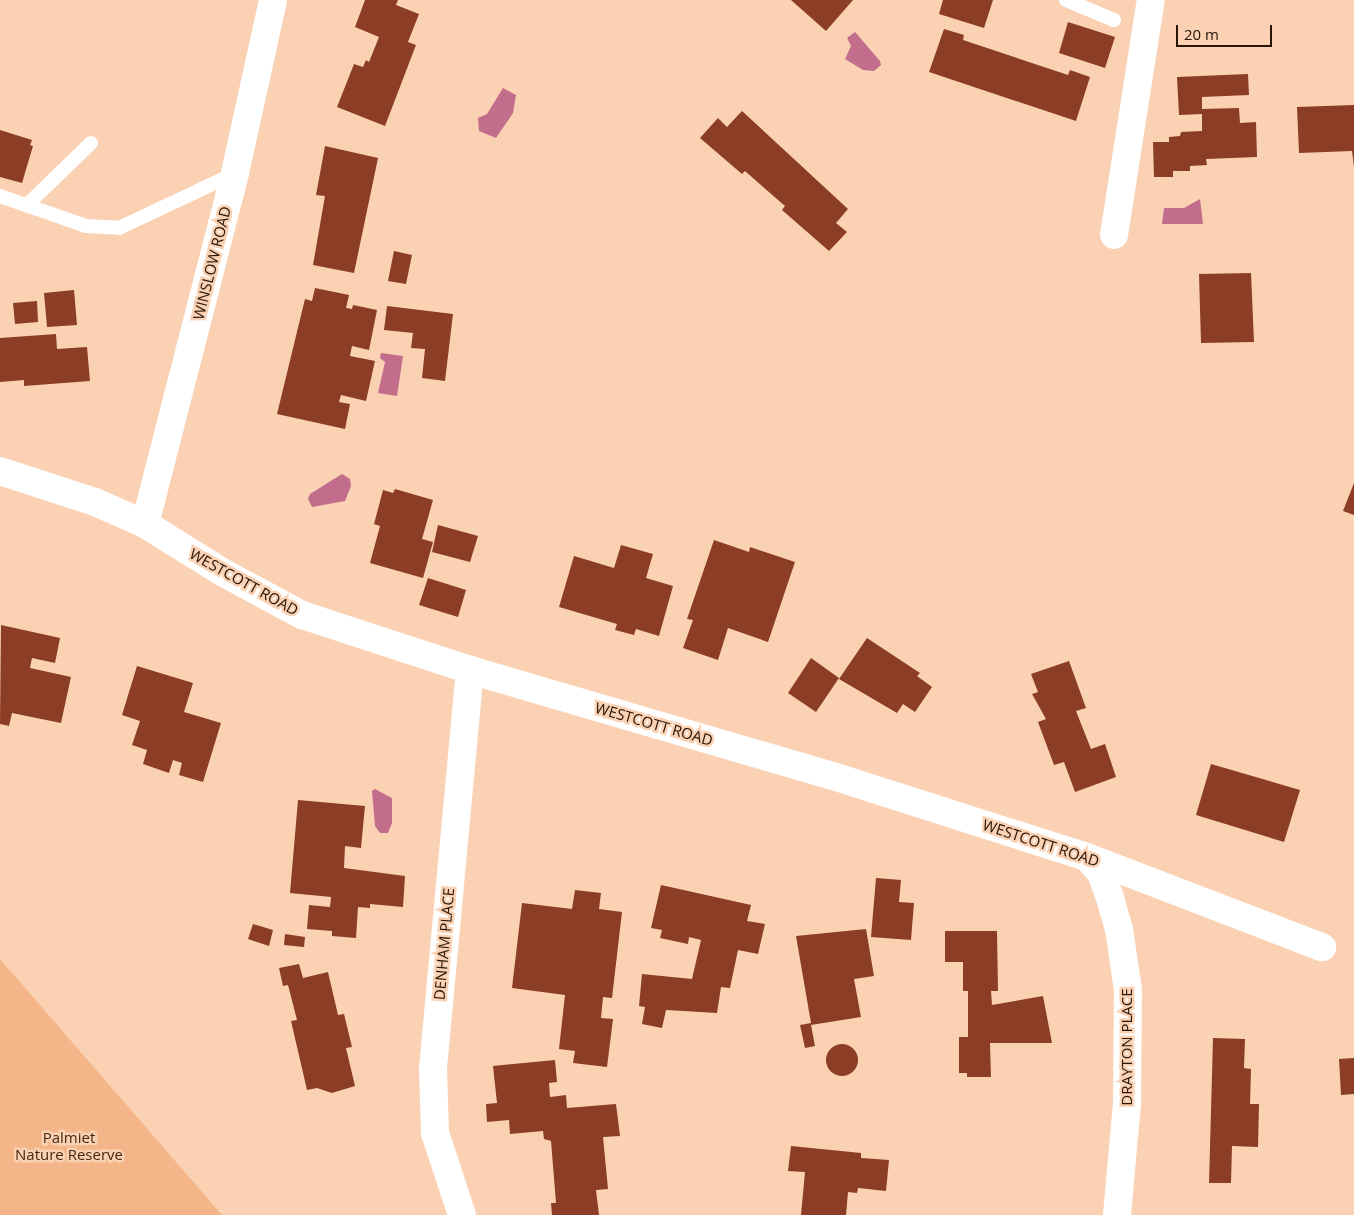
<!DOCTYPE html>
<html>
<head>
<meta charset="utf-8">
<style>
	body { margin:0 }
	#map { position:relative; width:1354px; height:1215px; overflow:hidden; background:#fbd1b3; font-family:"Open Sans",sans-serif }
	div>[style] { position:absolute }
	.green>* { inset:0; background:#f4b688 }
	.water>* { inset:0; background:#c26d8c }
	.building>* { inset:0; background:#8b3d25 }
	.round { border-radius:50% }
	.lane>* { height:14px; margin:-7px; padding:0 7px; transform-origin:7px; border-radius:7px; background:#fff }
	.street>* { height:28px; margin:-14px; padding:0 14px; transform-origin:14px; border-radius:14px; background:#fff }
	span { translate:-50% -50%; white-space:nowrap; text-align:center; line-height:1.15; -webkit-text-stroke:5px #fbd1b3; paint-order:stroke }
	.street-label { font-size:15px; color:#261406 }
	.park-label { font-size:15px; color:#472911 }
	.scale { position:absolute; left:1176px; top:25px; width:96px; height:22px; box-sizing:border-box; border:2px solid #261406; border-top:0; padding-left:6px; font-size:15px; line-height:18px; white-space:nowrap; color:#261406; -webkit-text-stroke:4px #fbd1b3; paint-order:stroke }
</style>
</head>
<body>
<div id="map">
	<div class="green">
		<div style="clip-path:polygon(0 959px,222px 1215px,0 1215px)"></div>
	</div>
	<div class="water">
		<div style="clip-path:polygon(855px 32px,880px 61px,881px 65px,874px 71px,863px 70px,845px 59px,851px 46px,847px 38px)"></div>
		<div style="clip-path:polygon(503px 88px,516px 95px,513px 113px,496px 138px,479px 131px,478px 118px,487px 114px)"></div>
		<div style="clip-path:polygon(1200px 199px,1203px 224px,1162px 224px,1164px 208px,1184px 208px)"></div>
		<div style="clip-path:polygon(381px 353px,403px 356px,397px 396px,378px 393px,385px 362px,380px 358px)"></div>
		<div style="clip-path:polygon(342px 474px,350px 479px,351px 486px,345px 501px,312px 507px,308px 499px,310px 494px)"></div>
		<div style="clip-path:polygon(375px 789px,392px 798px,392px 823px,388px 833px,380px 833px,375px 826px,372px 791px)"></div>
	</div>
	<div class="building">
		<div style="clip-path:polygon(365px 0,398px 0,396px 5px,419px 14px,408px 42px,416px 45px,385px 126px,337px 107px,354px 64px,363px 67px,366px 60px,369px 62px,379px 37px,355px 27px)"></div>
		<div style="clip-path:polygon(791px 0,853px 0,826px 31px)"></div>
		<div style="clip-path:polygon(943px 0,993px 0,984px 28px,939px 14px)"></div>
		<div style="clip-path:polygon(1068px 22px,1115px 37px,1105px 68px,1059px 53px)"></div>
		<div style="clip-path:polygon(944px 29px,964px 35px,963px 40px,1068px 75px,1070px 70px,1090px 77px,1076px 121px,929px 72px)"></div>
		<div style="clip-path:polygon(1248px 74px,1249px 95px,1202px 97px,1202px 109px,1239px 108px,1240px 123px,1256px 122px,1257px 157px,1206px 159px,1207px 165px,1190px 166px,1190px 171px,1173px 171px,1173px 177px,1154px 177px,1153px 142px,1169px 142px,1169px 137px,1180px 136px,1181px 132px,1202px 131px,1202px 114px,1179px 115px,1177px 77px)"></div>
		<div style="clip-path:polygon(1354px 105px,1354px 167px,1352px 151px,1299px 153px,1297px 107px)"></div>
		<div style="clip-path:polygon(742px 111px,848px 209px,836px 223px,847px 232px,829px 251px,782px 210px,785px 206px,745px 171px,742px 174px,700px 138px,718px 118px,727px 127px)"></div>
		<div style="clip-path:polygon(0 130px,32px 140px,30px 145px,33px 146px,22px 183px,0 177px)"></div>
		<div style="clip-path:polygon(325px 146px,378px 158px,354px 273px,313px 265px,325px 196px,316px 195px)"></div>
		<div style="clip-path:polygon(394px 251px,412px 255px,406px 284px,388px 281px)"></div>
		<div style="clip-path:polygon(1251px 273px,1254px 342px,1201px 343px,1199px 274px)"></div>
		<div style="clip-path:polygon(315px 288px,349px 295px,346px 308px,352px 309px,353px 305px,377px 310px,369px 350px,352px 346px,350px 356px,375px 361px,366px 401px,341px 395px,339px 402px,350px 404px,345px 429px,277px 414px,305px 299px,312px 301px)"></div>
		<div style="clip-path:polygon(74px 290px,77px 325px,47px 327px,44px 293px)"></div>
		<div style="clip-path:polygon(37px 301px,38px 322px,15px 324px,13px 303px)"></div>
		<div style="clip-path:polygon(387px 306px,453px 314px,445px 381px,422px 378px,425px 349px,411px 348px,413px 333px,384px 330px)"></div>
		<div style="clip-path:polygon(56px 334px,57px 349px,87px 347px,90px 381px,24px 386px,24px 380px,0 382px,0 338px)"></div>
		<div style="clip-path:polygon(1354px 483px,1354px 515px,1343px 511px)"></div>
		<div style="clip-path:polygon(395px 489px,433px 500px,422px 539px,433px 542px,423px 578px,370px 563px,380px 526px,374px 524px,383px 490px,393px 493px)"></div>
		<div style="clip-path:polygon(438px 525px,478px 536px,470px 562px,432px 552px)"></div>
		<div style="clip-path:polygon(714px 540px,749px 552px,750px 547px,795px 562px,768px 642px,728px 628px,718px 660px,683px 648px,693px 620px,687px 619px)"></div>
		<div style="clip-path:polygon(621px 545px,653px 554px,646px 578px,673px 586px,659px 636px,636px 629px,634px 635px,615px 630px,617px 624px,559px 607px,574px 556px,614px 568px)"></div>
		<div style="clip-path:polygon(428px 578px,466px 590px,458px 617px,419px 605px)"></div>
		<div style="clip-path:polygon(1px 625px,60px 638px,55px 663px,32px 658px,30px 668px,71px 677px,61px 723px,12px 713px,9px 726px,0 724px)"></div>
		<div style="clip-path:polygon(867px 638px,920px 673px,917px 676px,932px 687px,915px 712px,903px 704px,897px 713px,839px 679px)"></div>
		<div style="clip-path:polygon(811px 658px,839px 678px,816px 712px,788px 693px)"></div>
		<div style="clip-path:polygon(1069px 661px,1086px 708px,1076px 711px,1091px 749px,1105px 744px,1116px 777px,1075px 792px,1064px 762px,1054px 765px,1038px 722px,1046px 719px,1032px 694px,1038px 692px,1031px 674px)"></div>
		<div style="clip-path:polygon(137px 666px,193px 683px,184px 712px,221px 723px,203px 782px,179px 775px,182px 763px,173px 760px,169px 773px,143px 764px,147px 750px,132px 745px,140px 721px,122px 715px)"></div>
		<div style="clip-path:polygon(1211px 764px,1300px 790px,1284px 842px,1196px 815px)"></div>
		<div style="clip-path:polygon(298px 800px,365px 806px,361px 848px,345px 846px,344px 868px,405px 876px,403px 907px,370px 904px,370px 908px,358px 907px,356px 938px,332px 936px,332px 931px,307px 929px,309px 905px,330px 907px,331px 897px,290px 893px)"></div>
		<div style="clip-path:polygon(876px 878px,901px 880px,899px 902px,914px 903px,911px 940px,871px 937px)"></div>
		<div style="clip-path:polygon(661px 885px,751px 905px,747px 921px,765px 924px,758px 954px,738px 950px,730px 988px,721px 987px,717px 1013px,666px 1010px,662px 1028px,642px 1024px,645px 1007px,639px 1006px,642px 974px,692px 979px,701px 940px,689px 937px,688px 944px,660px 938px,662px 930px,651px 928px)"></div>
		<div style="clip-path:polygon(575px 890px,601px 893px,599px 909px,622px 912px,612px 998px,603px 997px,601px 1018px,613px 1019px,607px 1067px,573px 1063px,575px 1051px,559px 1049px,565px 995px,512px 988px,522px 903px,572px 909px)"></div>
		<div style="clip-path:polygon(253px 924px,273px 930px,269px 946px,248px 939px)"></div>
		<div style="clip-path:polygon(866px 929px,874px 976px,854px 979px,861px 1017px,811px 1025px,815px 1046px,805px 1048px,800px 1025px,811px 1023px,796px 936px)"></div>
		<div style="clip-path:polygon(945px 931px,997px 931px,998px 991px,991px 991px,992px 1005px,1043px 996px,1052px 1043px,990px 1043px,991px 1077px,967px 1077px,967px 1073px,959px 1073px,959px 1037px,968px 1037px,968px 991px,963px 991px,963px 962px,945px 962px)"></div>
		<div style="clip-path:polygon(285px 934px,305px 937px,304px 947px,284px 945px)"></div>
		<div style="clip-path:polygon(299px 964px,303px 978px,328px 972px,338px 1015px,344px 1014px,352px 1047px,346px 1048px,355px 1086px,332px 1093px,317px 1088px,307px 1090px,291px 1021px,297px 1020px,288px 985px,283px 986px,279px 968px)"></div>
		<div style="clip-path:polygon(1213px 1038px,1245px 1039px,1244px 1068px,1251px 1069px,1250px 1104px,1259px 1104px,1258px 1147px,1232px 1146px,1231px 1183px,1209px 1183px)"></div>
		<div class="round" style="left:826px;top:1044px;width:32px;height:32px"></div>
		<div style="clip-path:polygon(1354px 1058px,1354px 1094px,1341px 1095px,1339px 1059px)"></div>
		<div style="clip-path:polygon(555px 1060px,557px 1082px,549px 1083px,550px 1097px,566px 1095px,567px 1108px,616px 1104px,620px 1136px,603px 1137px,608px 1189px,596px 1190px,599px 1215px,552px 1215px,551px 1203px,556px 1203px,551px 1141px,544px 1139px,543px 1131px,510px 1134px,509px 1120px,487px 1122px,486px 1104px,497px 1103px,493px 1066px)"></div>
		<div style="clip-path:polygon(791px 1146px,861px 1153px,861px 1158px,889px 1160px,886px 1191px,858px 1188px,857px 1193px,848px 1192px,846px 1215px,801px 1215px,805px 1172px,788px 1171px)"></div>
	</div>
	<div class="lane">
		<div style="left:1066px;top:0;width:52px;rotate:22.6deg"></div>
		<div style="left:0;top:196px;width:91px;rotate:19.2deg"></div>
		<div style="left:86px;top:226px;width:33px;rotate:3deg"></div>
		<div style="left:119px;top:228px;width:127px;rotate:-25.2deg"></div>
		<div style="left:27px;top:205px;width:89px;rotate:-44.1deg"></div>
	</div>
	<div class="street">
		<div style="left:1114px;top:235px;width:238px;rotate:-81.1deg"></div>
		<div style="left:0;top:471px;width:100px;rotate:18.1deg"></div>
		<div style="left:95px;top:502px;width:55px;rotate:23.7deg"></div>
		<div style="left:145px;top:524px;width:91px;rotate:31.9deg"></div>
		<div style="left:222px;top:572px;width:91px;rotate:28.3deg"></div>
		<div style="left:302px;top:615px;width:177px;rotate:18.1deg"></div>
		<div style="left:470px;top:670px;width:381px;rotate:16.3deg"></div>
		<div style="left:836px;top:777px;width:263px;rotate:17.7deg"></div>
		<div style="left:1087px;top:857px;width:252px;rotate:21deg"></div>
		<div style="left:145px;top:524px;width:362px;rotate:-75.6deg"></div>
		<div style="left:235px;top:173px;width:177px;rotate:-77.6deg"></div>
		<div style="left:1087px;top:857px;width:21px;rotate:49deg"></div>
		<div style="left:1101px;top:873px;width:27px;rotate:70deg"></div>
		<div style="left:1110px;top:898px;width:32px;rotate:74deg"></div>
		<div style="left:1119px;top:929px;width:62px;rotate:81.6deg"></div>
		<div style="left:1128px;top:990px;width:113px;rotate:90.5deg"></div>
		<div style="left:1127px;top:1103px;width:112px;rotate:95.1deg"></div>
		<div style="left:462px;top:1215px;width:86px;rotate:-108.2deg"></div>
		<div style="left:435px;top:1133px;width:65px;rotate:-91.8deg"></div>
		<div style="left:433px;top:1068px;width:400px;rotate:-84.7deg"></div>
	</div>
	<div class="street-label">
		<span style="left:212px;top:263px;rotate:-76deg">WINSLOW ROAD</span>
		<span style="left:244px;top:582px;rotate:29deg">WESTCOTT ROAD</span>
		<span style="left:654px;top:724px;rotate:16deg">WESTCOTT ROAD</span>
		<span style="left:1041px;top:843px;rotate:18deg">WESTCOTT ROAD</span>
		<span style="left:444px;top:944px;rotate:-85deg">DENHAM PLACE</span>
		<span style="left:1127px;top:1047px;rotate:-90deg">DRAYTON PLACE</span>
	</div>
	<div class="park-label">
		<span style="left:69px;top:1146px">Palmiet<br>Nature Reserve</span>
	</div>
	<div class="scale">20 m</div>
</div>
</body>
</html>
